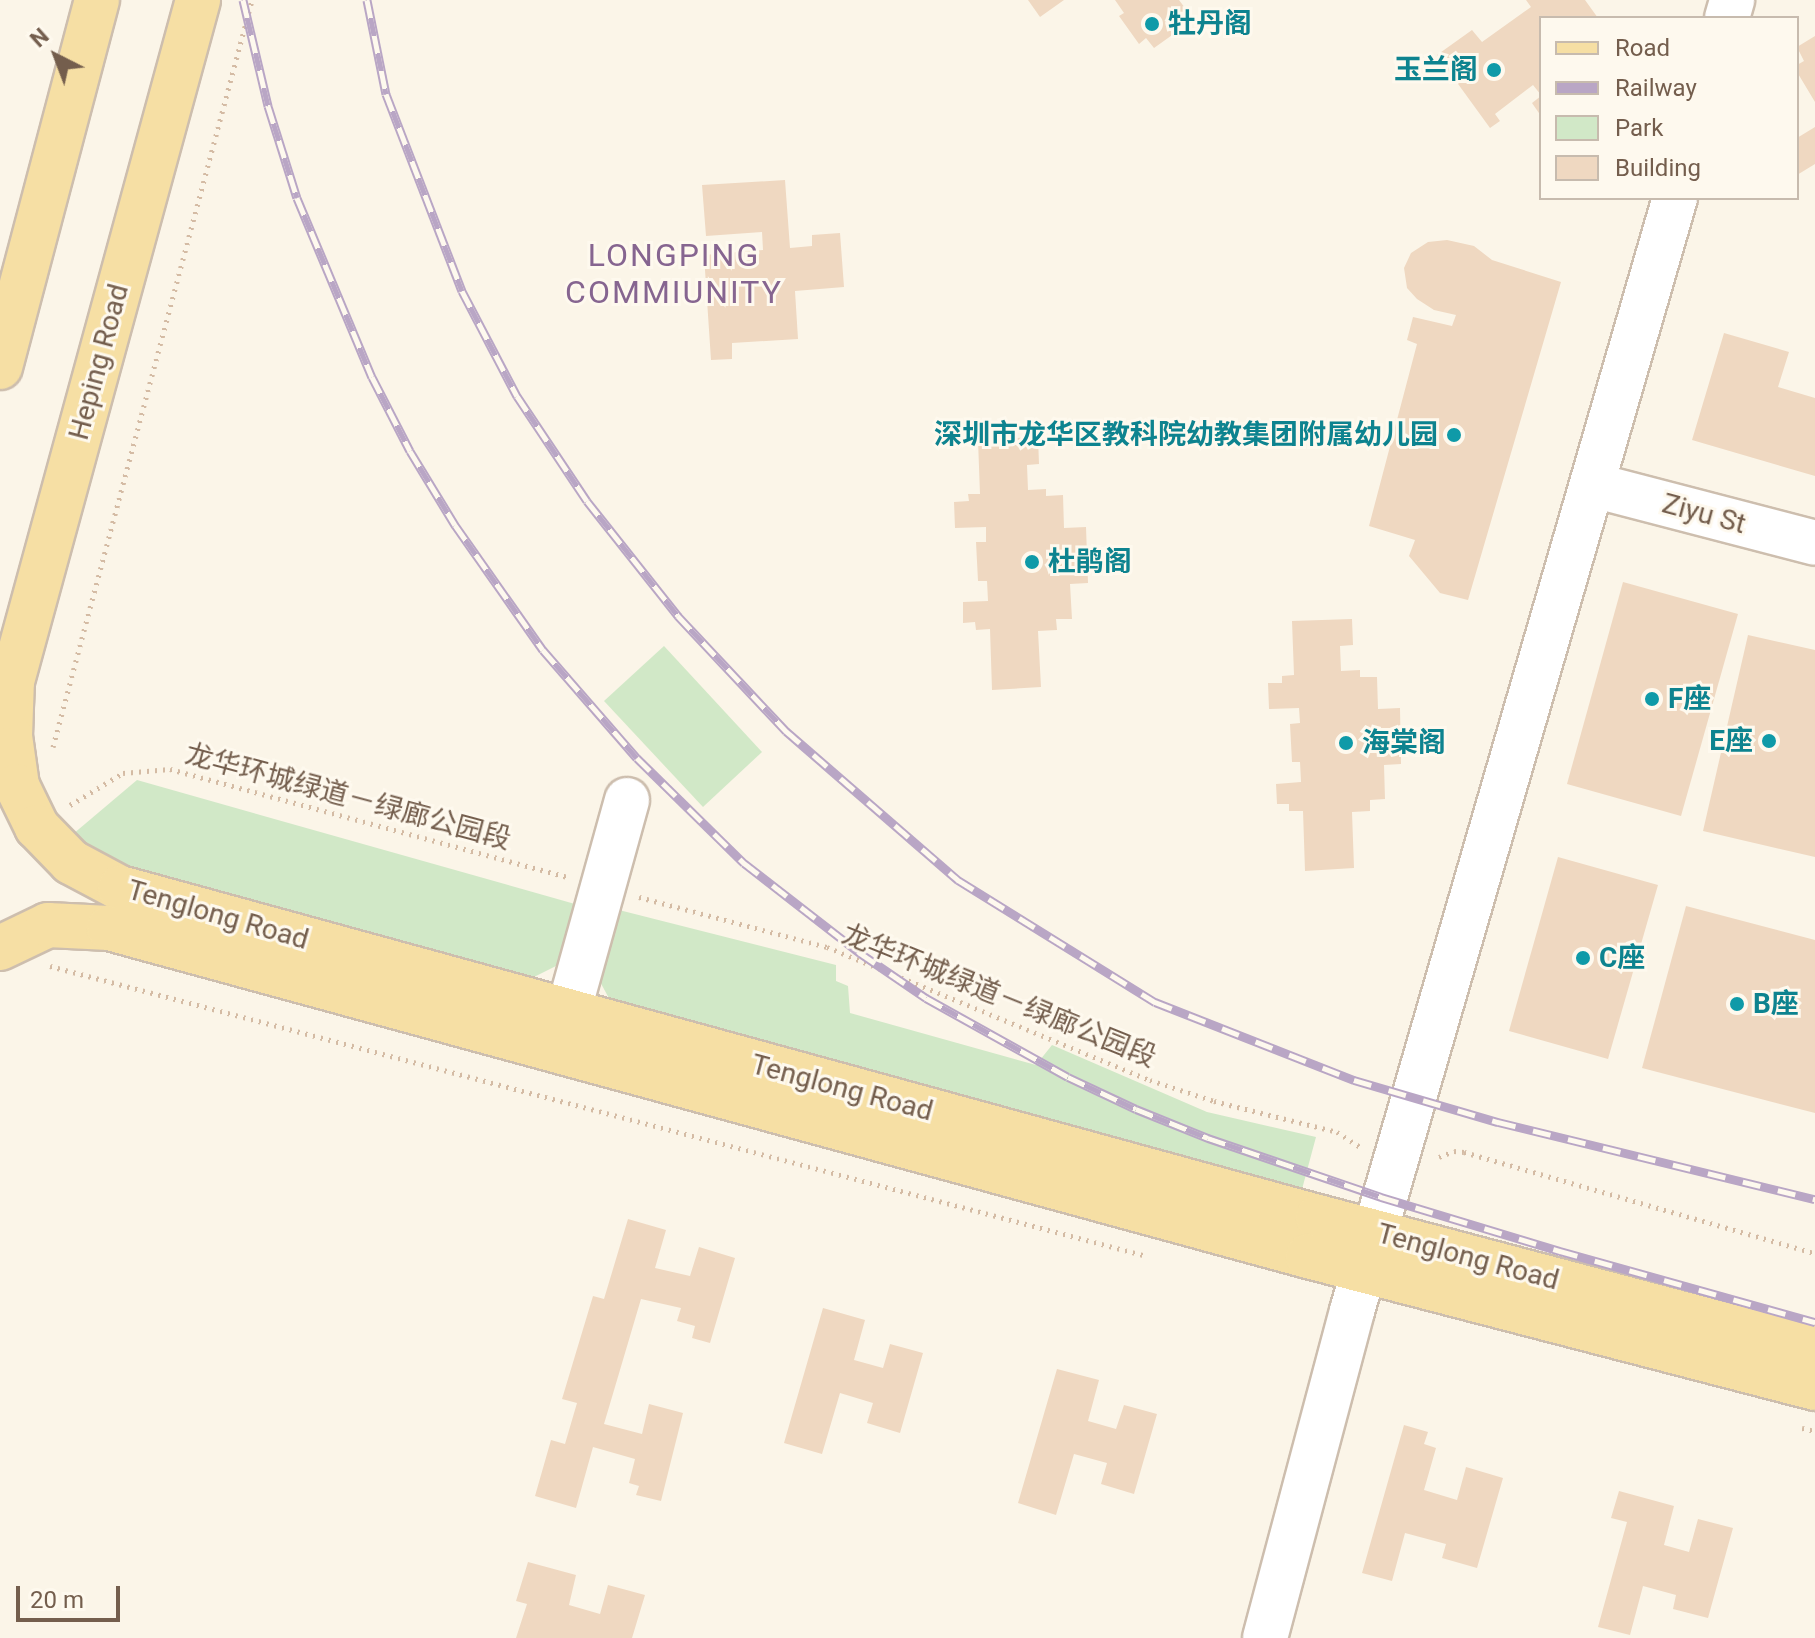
<!DOCTYPE html>
<html>
<head>
<meta charset="utf-8">
<style>
	body { margin:0 }
	#map { position:relative; width:1815px; height:1638px; overflow:hidden; background:#fbf5e8; font-family:Roboto,"Noto Sans SC",sans-serif }
	div>[style] { position:absolute }
	.green>* { inset:0; background:#d1e8c7 }
	.building>* { inset:0; background:#efd8c1 }
	.path>* { height:5px; margin-top:-2.5px; transform-origin:0; background:repeating-linear-gradient(90deg,#d4bba4 0 2px,transparent 0 8px) }
	.roads { filter:drop-shadow(2px 0 #cdbeae) drop-shadow(-2px 0 #cdbeae) drop-shadow(0 2px #cdbeae) drop-shadow(0 -2px #cdbeae) }
	.minor>* { height:44px; margin:-22px; padding:0 22px; transform-origin:22px; border-radius:22px; background:#fff }
	.major>* { height:44px; margin:-22px; padding:0 22px; transform-origin:22px; border-radius:22px; background:#f6dfa4 }
	.rail>* { height:9px; margin-top:-4.5px; transform-origin:0; background:repeating-linear-gradient(90deg,#fef9ee 0 18px,#b9a6c5 0 36px); box-sizing:border-box; border-block:2px solid #b9a6c5 }
	.dots>* { width:22px; height:22px; translate:-50% -50%; box-sizing:border-box; border:4px solid #fef9ee; border-radius:50% }
	span { translate:-50% -50%; white-space:nowrap; text-align:center; line-height:1.15; -webkit-text-stroke:6px #fef9ee; paint-order:stroke }
	.culture-label { font-size:28px; color:#0d838f; font-weight:700 }
	.left { translate:0 -50%; text-align:left }
	.right { translate:-100% -50%; text-align:right }
	.street-label { font-size:28px; color:#745e4d }
	.quarter-label { font-size:32px; color:#866590; letter-spacing:2px }
	.legend { position:absolute; left:1539px; top:16px; width:260px; height:184px; box-sizing:border-box; background:#fef9ee; border:2px solid #c7bbae; margin:0; padding:10px 14px; list-style:none; font-size:24px; color:#745e4d }
	.legend li { display:flex; align-items:center; gap:16px; height:40px }
	.legend b { width:40px; border:2px solid #c7bbae }
	.north { position:absolute; left:16px; top:16px; width:80px; height:80px; -webkit-text-stroke:6px #fef9ee; paint-order:stroke; rotate:318deg; font-size:22px; font-weight:700; line-height:32px; text-align:center; color:#745e4d }
	.north::after { content:''; display:block; margin:auto; width:28px; height:36px; background:#745e4d; clip-path:polygon(50% 0,100% 100%,50% 72%,0 100%) }
	.scale { position:absolute; left:16px; top:1586px; width:104px; height:36px; box-sizing:border-box; border:4px solid #745e4d; border-top:0; padding-left:10px; font-size:24px; line-height:28px; white-space:nowrap; color:#745e4d; -webkit-text-stroke:6px #fef9ee; paint-order:stroke }
</style>
</head>
<body>
<div id="map">
	<div class="green">
		<div style="clip-path:polygon(664px 646px,762px 752px,703px 807px,604px 701px)"></div>
		<div style="clip-path:polygon(137px 780px,582px 906px,565px 955px,558px 965px,532px 978px,516px 977px,115px 868px,66px 840px)"></div>
		<div style="clip-path:polygon(615px 909px,836px 965px,836px 981px,848px 986px,850px 1013px,1036px 1065px,1052px 1045px,1207px 1112px,1316px 1137px,1301px 1193px,611px 1002px,598px 978px)"></div>
	</div>
	<div class="building">
		<div style="clip-path:polygon(1028px 0,1064px 0,1040px 17px)"></div>
		<div style="clip-path:polygon(1115px 0,1179px 0,1188px 12px,1177px 20px,1182px 28px,1154px 48px,1146px 38px,1139px 44px,1119px 16px,1124px 13px)"></div>
		<div style="clip-path:polygon(1526px 0,1585px 0,1598px 18px,1541px 18px,1541px 95px,1533px 85px,1495px 114px,1500px 121px,1490px 128px,1437px 55px,1472px 30px,1482px 42px,1531px 7px)"></div>
		<div style="clip-path:polygon(1815px 36px,1815px 102px,1797px 72px,1797px 65px,1804px 61px,1797px 47px)"></div>
		<div style="clip-path:polygon(1541px 96px,1541px 116px,1532px 103px)"></div>
		<div style="clip-path:polygon(1815px 127px,1815px 164px,1797px 175px,1797px 138px)"></div>
		<div style="clip-path:polygon(785px 180px,790px 248px,812px 246px,812px 235px,840px 233px,844px 287px,795px 291px,798px 339px,732px 343px,732px 359px,711px 360px,704px 255px,763px 250px,762px 232px,706px 236px,702px 185px)"></div>
		<div style="clip-path:polygon(1447px 240px,1474px 246px,1492px 260px,1561px 282px,1468px 600px,1440px 593px,1409px 556px,1415px 540px,1369px 526px,1417px 344px,1407px 340px,1413px 317px,1452px 326px,1456px 315px,1434px 310px,1417px 299px,1407px 288px,1404px 268px,1411px 253px,1428px 242px)"></div>
		<div style="clip-path:polygon(1724px 333px,1789px 352px,1778px 387px,1815px 398px,1815px 476px,1692px 440px)"></div>
		<div style="clip-path:polygon(1038px 437px,1039px 464px,1027px 465px,1028px 490px,1046px 489px,1046px 496px,1063px 495px,1064px 528px,1086px 527px,1088px 583px,1070px 584px,1072px 619px,1056px 619px,1057px 630px,1038px 631px,1041px 687px,992px 690px,990px 629px,976px 630px,975px 622px,963px 623px,963px 602px,988px 601px,987px 581px,978px 581px,976px 542px,986px 542px,986px 527px,955px 528px,954px 502px,969px 501px,968px 494px,980px 494px,978px 440px)"></div>
		<div style="clip-path:polygon(1623px 582px,1738px 614px,1681px 816px,1567px 784px)"></div>
		<div style="clip-path:polygon(1352px 619px,1353px 645px,1340px 646px,1341px 671px,1360px 670px,1360px 677px,1377px 677px,1378px 709px,1400px 708px,1401px 764px,1384px 765px,1385px 799px,1370px 800px,1370px 811px,1352px 812px,1354px 868px,1305px 871px,1303px 811px,1289px 811px,1289px 804px,1277px 804px,1276px 784px,1301px 782px,1300px 762px,1292px 762px,1290px 724px,1300px 723px,1299px 708px,1269px 709px,1268px 683px,1282px 683px,1282px 676px,1294px 675px,1292px 621px)"></div>
		<div style="clip-path:polygon(1748px 635px,1815px 650px,1815px 857px,1703px 831px)"></div>
		<div style="clip-path:polygon(1558px 857px,1658px 885px,1608px 1059px,1509px 1031px)"></div>
		<div style="clip-path:polygon(1686px 906px,1815px 940px,1815px 1113px,1642px 1068px)"></div>
		<div style="clip-path:polygon(628px 1219px,666px 1230px,655px 1268px,690px 1276px,699px 1247px,735px 1258px,710px 1343px,692px 1338px,695px 1326px,677px 1321px,681px 1308px,641px 1299px,604px 1424px,642px 1434px,649px 1404px,683px 1413px,661px 1501px,636px 1495px,639px 1486px,629px 1483px,635px 1459px,593px 1447px,576px 1508px,535px 1496px,551px 1440px,565px 1444px,577px 1403px,562px 1399px,593px 1296px,604px 1299px)"></div>
		<div style="clip-path:polygon(823px 1308px,865px 1320px,854px 1360px,883px 1368px,890px 1344px,923px 1353px,900px 1433px,867px 1423px,873px 1403px,840px 1393px,822px 1454px,784px 1443px)"></div>
		<div style="clip-path:polygon(1057px 1369px,1099px 1380px,1088px 1421px,1116px 1429px,1124px 1405px,1157px 1414px,1134px 1494px,1101px 1484px,1107px 1463px,1074px 1454px,1056px 1515px,1018px 1503px)"></div>
		<div style="clip-path:polygon(1404px 1425px,1428px 1432px,1424px 1444px,1436px 1448px,1424px 1490px,1457px 1500px,1466px 1467px,1503px 1478px,1477px 1568px,1442px 1558px,1446px 1544px,1405px 1533px,1392px 1581px,1362px 1573px)"></div>
		<div style="clip-path:polygon(1619px 1491px,1674px 1506px,1664px 1545px,1689px 1552px,1698px 1519px,1733px 1528px,1708px 1618px,1673px 1609px,1676px 1595px,1643px 1586px,1630px 1635px,1598px 1627px,1627px 1522px,1611px 1518px)"></div>
		<div style="clip-path:polygon(528px 1562px,576px 1575px,569px 1605px,600px 1614px,608px 1585px,645px 1595px,632px 1638px,516px 1638px,527px 1604px,516px 1601px)"></div>
	</div>
	<div class="path">
		<div style="left:53px;top:747px;width:773px;rotate:-75.08deg"></div>
		<div style="left:70px;top:805px;width:62px;rotate:-31.1deg"></div>
		<div style="left:123px;top:773px;width:47px;rotate:-4.9deg"></div>
		<div style="left:170px;top:769px;width:412px;rotate:15.2deg"></div>
		<div style="left:639px;top:897px;width:195px;rotate:14.9deg"></div>
		<div style="left:827px;top:947px;width:349px;rotate:22.4deg"></div>
		<div style="left:1150px;top:1080px;width:67px;rotate:18.2deg"></div>
		<div style="left:1214px;top:1101px;width:127px;rotate:14.1deg"></div>
		<div style="left:1337px;top:1132px;width:27px;rotate:33deg"></div>
		<div style="left:50px;top:966px;width:1135px;rotate:14.81deg"></div>
		<div style="left:1439px;top:1157px;width:16px;rotate:-22deg"></div>
		<div style="left:1454px;top:1151px;width:10px;rotate:6deg"></div>
		<div style="left:1464px;top:1152px;width:365px;rotate:16.1deg"></div>
		<div style="left:1802px;top:1428px;width:13px;rotate:13deg"></div>
	</div>
	<div class="roads">
		<div class="minor">
			<div style="left:1727px;top:18px;width:19px;rotate:-74deg"></div>
			<div style="left:1593px;top:485px;width:229px;rotate:14.6deg"></div>
			<div style="left:568px;top:1013px;width:221px;rotate:-74.5deg"></div>
			<div style="left:1265px;top:1638px;width:338px;rotate:-75.1deg"></div>
			<div style="left:1352px;top:1311px;width:1159px;rotate:-73.82deg"></div>
		</div>
		<div class="major">
			<div style="left:0;top:367px;width:380px;rotate:-75.2deg"></div>
			<div style="left:12px;top:679px;width:57px;rotate:92deg"></div>
			<div style="left:10px;top:736px;width:50px;rotate:82deg"></div>
			<div style="left:17px;top:786px;width:46px;rotate:64deg"></div>
			<div style="left:37px;top:827px;width:49px;rotate:45.8deg"></div>
			<div style="left:71px;top:862px;width:55px;rotate:28deg"></div>
			<div style="left:120px;top:888px;width:1242px;rotate:15.36deg"></div>
			<div style="left:1318px;top:1217px;width:514px;rotate:14.87deg"></div>
			<div style="left:5px;top:707px;width:733px;rotate:-74.73deg"></div>
			<div style="left:0;top:948px;width:53px;rotate:-25.6deg"></div>
			<div style="left:48px;top:925px;width:61px;rotate:2.8deg"></div>
			<div style="left:109px;top:928px;width:1243px;rotate:15.3deg"></div>
			<div style="left:1308px;top:1256px;width:524px;rotate:14.59deg"></div>
		</div>
	</div>
	<div class="rail">
		<div style="left:243px;top:0;width:109px;rotate:76.7deg"></div>
		<div style="left:268px;top:106px;width:96px;rotate:72.5deg"></div>
		<div style="left:297px;top:198px;width:194px;rotate:67.3deg"></div>
		<div style="left:372px;top:377px;width:83px;rotate:62.8deg"></div>
		<div style="left:410px;top:451px;width:87px;rotate:58.7deg"></div>
		<div style="left:455px;top:525px;width:153px;rotate:54.9deg"></div>
		<div style="left:543px;top:650px;width:143px;rotate:49deg"></div>
		<div style="left:637px;top:758px;width:150px;rotate:44.5deg"></div>
		<div style="left:744px;top:863px;width:147px;rotate:37.8deg"></div>
		<div style="left:860px;top:953px;width:80px;rotate:34.3deg"></div>
		<div style="left:926px;top:998px;width:162px;rotate:29.1deg"></div>
		<div style="left:1068px;top:1077px;width:75px;rotate:25.2deg"></div>
		<div style="left:1136px;top:1109px;width:78px;rotate:21.9deg"></div>
		<div style="left:1208px;top:1138px;width:183px;rotate:18.8deg"></div>
		<div style="left:1381px;top:1197px;width:187px;rotate:16.8deg"></div>
		<div style="left:1560px;top:1251px;width:265px;rotate:15.6deg"></div>
		<div style="left:367px;top:0;width:96px;rotate:78.6deg"></div>
		<div style="left:386px;top:94px;width:211px;rotate:68.9deg"></div>
		<div style="left:462px;top:291px;width:119px;rotate:62.4deg"></div>
		<div style="left:517px;top:396px;width:126px;rotate:56.3deg"></div>
		<div style="left:587px;top:501px;width:147px;rotate:51.6deg"></div>
		<div style="left:678px;top:616px;width:158px;rotate:46.8deg"></div>
		<div style="left:786px;top:731px;width:228px;rotate:40.9deg"></div>
		<div style="left:958px;top:880px;width:232px;rotate:31.8deg"></div>
		<div style="left:1155px;top:1002px;width:214px;rotate:21.4deg"></div>
		<div style="left:1354px;top:1080px;width:150px;rotate:16.3deg"></div>
		<div style="left:1498px;top:1122px;width:326px;rotate:13.7deg"></div>
	</div>
	<div class="dots">
		<div style="left:1152px;top:24px;background:#0f9aa8"></div>
		<div style="left:1494px;top:70px;background:#0f9aa8"></div>
		<div style="left:1454px;top:435px;background:#0f9aa8"></div>
		<div style="left:1032px;top:562px;background:#0f9aa8"></div>
		<div style="left:1652px;top:699px;background:#0f9aa8"></div>
		<div style="left:1769px;top:741px;background:#0f9aa8"></div>
		<div style="left:1346px;top:743px;background:#0f9aa8"></div>
		<div style="left:1583px;top:958px;background:#0f9aa8"></div>
		<div style="left:1737px;top:1004px;background:#0f9aa8"></div>
	</div>
	<div class="culture-label">
		<span class="left" style="left:1168px;top:24px">牡丹阁</span>
		<span class="right" style="left:1478px;top:70px">玉兰阁</span>
		<span class="right" style="left:1438px;top:435px">深圳市龙华区教科院幼教集团附属幼儿园</span>
		<span class="left" style="left:1048px;top:562px">杜鹃阁</span>
		<span class="left" style="left:1668px;top:699px">F座</span>
		<span class="right" style="left:1753px;top:741px">E座</span>
		<span class="left" style="left:1362px;top:743px">海棠阁</span>
		<span class="left" style="left:1599px;top:958px">C座</span>
		<span class="left" style="left:1753px;top:1004px">B座</span>
	</div>
	<div class="street-label">
		<span style="left:99px;top:362px;rotate:-75deg">Heping Road</span>
		<span style="left:1704px;top:514px;rotate:15deg">Ziyu St</span>
		<span style="left:348px;top:797px;rotate:15deg">龙华环城绿道－绿廊公园段</span>
		<span style="left:218px;top:915px;rotate:16deg">Tenglong Road</span>
		<span style="left:999px;top:996px;rotate:22deg">龙华环城绿道－绿廊公园段</span>
		<span style="left:842px;top:1088px;rotate:15deg">Tenglong Road</span>
		<span style="left:1468px;top:1257px;rotate:15deg">Tenglong Road</span>
	</div>
	<div class="quarter-label">
		<span style="left:674px;top:274px">LONGPING<br>COMMIUNITY</span>
	</div>
	<ul class="legend">
	<li><b style="height:10px;background:#f6dfa4"></b>Road</li>
	<li><b style="height:10px;background:#b9a6c5"></b>Railway</li>
	<li><b style="height:22px;background:#d1e8c7"></b>Park</li>
	<li><b style="height:22px;background:#efd8c1"></b>Building</li>
	</ul>
	<div class="north">N</div>
	<div class="scale">20 m</div>
</div>
</body>
</html>
